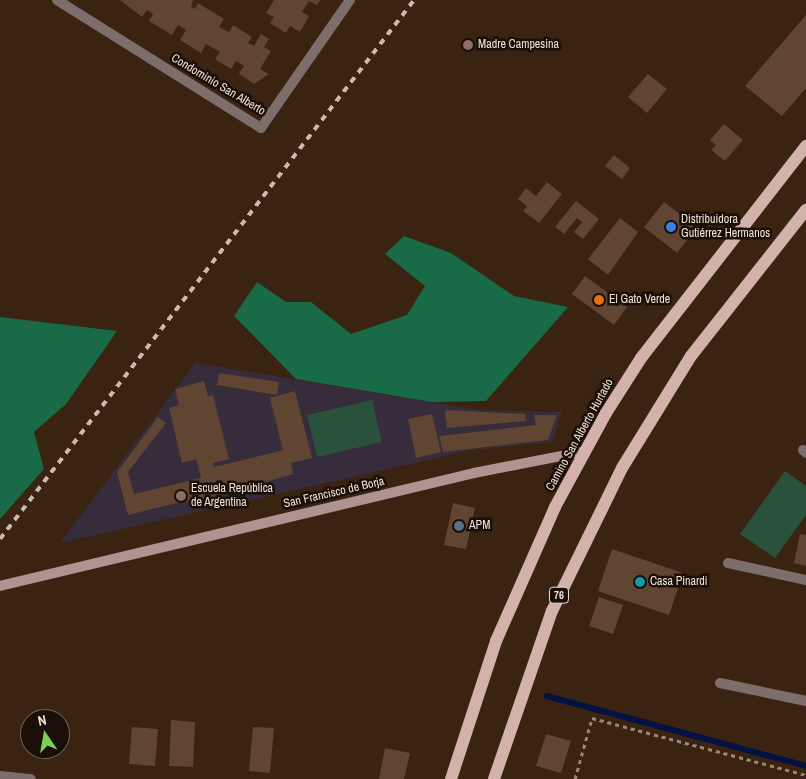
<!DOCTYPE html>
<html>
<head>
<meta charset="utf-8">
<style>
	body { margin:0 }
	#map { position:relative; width:806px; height:779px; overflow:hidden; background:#3a2311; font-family:"Archivo Narrow",sans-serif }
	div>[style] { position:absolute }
	.education>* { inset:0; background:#372c3b }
	.green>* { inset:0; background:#2a513c }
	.forest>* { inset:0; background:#196a46 }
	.stream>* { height:5.5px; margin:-2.75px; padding:0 2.75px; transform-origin:2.75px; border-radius:2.75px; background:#041144 }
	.building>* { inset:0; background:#5f4532 }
	.path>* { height:3px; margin-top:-1.5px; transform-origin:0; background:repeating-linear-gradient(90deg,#9a8779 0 4px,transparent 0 8px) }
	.lane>* { height:10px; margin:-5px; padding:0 5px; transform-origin:5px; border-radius:5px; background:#7e6e6b }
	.street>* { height:10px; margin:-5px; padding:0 5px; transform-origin:5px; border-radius:5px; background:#7e6e6b }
	.secondary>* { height:10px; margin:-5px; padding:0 5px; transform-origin:5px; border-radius:5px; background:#ae9490 }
	.primary>* { height:12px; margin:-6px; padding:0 6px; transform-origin:6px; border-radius:6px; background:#d3b2ac }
	.rail>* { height:4px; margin-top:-2px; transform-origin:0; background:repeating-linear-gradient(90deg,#cbbaad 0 6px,transparent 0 12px) }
	.dots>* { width:14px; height:14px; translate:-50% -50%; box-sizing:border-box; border:2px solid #1a0f08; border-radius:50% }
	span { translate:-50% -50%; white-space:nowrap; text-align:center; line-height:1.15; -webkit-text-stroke:5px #1a0f08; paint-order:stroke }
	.shield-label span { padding:1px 4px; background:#1a0f08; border:1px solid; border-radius:4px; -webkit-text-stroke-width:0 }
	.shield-label { font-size:11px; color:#f0e0d5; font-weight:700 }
	.poi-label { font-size:12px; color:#f0e0d5 }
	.left { translate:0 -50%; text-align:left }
	.street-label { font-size:12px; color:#f0e0d5 }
	.north { position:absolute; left:20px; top:709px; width:50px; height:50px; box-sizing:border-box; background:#1a0f08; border:1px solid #70635a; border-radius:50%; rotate:348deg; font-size:14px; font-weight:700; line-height:20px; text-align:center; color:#f0e0d5 }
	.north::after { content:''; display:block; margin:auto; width:18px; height:22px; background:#7ad156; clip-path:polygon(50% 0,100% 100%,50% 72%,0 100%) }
</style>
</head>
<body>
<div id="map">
	<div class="education">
		<div style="clip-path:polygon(195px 363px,480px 410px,562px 412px,552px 442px,472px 450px,60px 543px)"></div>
	</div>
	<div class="green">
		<div style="clip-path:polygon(372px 400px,382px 442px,317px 457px,307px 415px)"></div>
		<div style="clip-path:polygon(785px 471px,806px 486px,806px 515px,775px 558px,740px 534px)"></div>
	</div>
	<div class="forest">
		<div style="clip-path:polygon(404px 236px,451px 253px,514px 296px,568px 307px,486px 401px,432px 402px,296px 379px,234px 316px,257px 282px,286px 302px,311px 302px,351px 334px,407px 315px,425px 286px,385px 254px)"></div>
		<div style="clip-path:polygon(0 317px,117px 331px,66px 404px,34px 432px,44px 469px,0 519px)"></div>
	</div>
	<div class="stream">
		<div style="left:547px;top:696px;width:268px;rotate:15.1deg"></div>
	</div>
	<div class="building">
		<div style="clip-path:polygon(120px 0,193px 0,191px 7px,195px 9px,198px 3px,224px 19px,219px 27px,229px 32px,233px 25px,252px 37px,248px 43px,254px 46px,261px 34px,269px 39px,264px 47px,271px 51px,260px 69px,269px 74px,254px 84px,239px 74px,244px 66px,236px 61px,231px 69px,215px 59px,220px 52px,206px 44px,201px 53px,180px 40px,186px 30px,178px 25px,172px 35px,149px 21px,153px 14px,147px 10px,142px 17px)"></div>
		<div style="clip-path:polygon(274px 0,320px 0,317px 5px,309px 1px,302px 12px,309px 16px,300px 32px,290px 26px,286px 33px,270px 23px,274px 17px,266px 13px)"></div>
		<div style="clip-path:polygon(806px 15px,806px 88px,782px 116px,745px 86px)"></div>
		<div style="clip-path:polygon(648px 74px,667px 89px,647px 113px,628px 97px)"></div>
		<div style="clip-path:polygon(724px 124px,743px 140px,725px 161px,711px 150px,716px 145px,710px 140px)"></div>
		<div style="clip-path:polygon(614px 155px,630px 168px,622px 179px,605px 166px)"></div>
		<div style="clip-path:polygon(547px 182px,562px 194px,539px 223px,523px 211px,527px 206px,518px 199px,526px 188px,536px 196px)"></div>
		<div style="clip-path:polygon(576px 201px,599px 219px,583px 239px,574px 232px,582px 222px,577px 218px,564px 234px,555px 227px)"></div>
		<div style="clip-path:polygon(664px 202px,697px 227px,677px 253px,644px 227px)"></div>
		<div style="clip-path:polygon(620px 218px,638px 232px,608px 275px,588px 259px)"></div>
		<div style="clip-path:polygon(585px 276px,627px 307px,614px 325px,572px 294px)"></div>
		<div style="clip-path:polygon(219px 373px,279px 382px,277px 395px,217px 385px)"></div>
		<div style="clip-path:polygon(204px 381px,208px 396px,213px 395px,229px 459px,213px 463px,214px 467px,283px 450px,270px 398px,295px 391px,312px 458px,291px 463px,293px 474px,194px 503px,193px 499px,128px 515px,117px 472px,158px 417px,166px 423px,128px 472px,134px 494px,201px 478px,196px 459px,182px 463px,169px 408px,179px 405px,175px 389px)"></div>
		<div style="clip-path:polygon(445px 410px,525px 414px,526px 421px,447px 428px)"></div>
		<div style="clip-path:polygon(432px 414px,441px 452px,416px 458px,408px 419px)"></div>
		<div style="clip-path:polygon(534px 415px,557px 415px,548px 440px,443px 452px,439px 436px,536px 425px)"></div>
		<div style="clip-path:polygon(453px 503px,475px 508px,466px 549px,444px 545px)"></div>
		<div style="clip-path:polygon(800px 534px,806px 535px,806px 566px,794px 563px)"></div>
		<div style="clip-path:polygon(612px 549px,683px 573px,669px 615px,598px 591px)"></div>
		<div style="clip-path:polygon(599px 597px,623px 605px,613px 634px,589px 626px)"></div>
		<div style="clip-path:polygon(171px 720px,195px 722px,193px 767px,169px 766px)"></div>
		<div style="clip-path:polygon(132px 727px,158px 729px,155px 766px,129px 764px)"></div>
		<div style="clip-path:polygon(253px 727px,274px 728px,270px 773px,249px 771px)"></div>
		<div style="clip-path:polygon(546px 734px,571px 741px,561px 773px,536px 766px)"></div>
		<div style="clip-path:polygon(385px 748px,410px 753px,404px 779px,379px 779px)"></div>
	</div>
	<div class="path">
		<div style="left:575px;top:779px;width:63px;rotate:-74.4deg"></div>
		<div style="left:592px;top:718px;width:221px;rotate:14.9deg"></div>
	</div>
	<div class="lane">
		<div style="left:57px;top:0;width:241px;rotate:32.1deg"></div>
		<div style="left:261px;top:128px;width:156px;rotate:-55.2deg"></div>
	</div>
	<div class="street">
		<div style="left:803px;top:450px;width:4px;rotate:45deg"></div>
		<div style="left:728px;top:563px;width:80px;rotate:12.3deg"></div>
		<div style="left:720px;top:683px;width:88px;rotate:11.8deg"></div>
		<div style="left:0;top:776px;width:31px;rotate:6deg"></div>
	</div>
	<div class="secondary">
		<div style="left:0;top:586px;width:487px;rotate:-13.4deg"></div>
		<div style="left:474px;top:473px;width:114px;rotate:-11.1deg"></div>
	</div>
	<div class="primary">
		<div style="left:451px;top:779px;width:145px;rotate:-71.9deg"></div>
		<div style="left:496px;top:641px;width:146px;rotate:-66.2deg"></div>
		<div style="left:555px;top:507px;width:107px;rotate:-61.5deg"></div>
		<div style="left:606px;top:413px;width:65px;rotate:-57.5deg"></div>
		<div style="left:641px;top:358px;width:269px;rotate:-52.1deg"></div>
		<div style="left:494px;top:779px;width:178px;rotate:-71deg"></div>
		<div style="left:552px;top:611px;width:159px;rotate:-63.9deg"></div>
		<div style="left:622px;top:468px;width:132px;rotate:-58.4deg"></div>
		<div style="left:691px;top:356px;width:186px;rotate:-51.8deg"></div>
	</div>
	<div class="rail">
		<div style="left:0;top:539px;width:680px;rotate:-52.47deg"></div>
	</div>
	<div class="dots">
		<div style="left:468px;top:45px;background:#8d6e63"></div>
		<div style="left:671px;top:227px;background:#3f7fe0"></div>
		<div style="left:599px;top:300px;background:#e8710a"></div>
		<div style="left:181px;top:496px;background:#8d6e63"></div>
		<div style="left:459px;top:526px;background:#5c6f8a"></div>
		<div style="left:640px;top:582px;background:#0f9aa8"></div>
	</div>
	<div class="shield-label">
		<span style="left:559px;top:595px">76</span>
	</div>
	<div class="poi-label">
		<span class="left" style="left:478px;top:45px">Madre Campesina</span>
		<span class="left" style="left:681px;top:227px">Distribuidora<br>Gutiérrez Hermanos</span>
		<span class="left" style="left:609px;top:300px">El Gato Verde</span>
		<span class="left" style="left:191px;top:496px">Escuela República<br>de Argentina</span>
		<span class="left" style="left:469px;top:526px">APM</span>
		<span class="left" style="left:650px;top:582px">Casa Pinardi</span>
	</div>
	<div class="street-label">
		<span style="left:218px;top:85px;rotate:31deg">Condominio San Alberto</span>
		<span style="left:580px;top:435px;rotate:-61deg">Camino San Alberto Hurtado</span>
		<span style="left:334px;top:493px;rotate:-13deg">San Francisco de Borja</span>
	</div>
	<div class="north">N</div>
</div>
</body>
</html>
